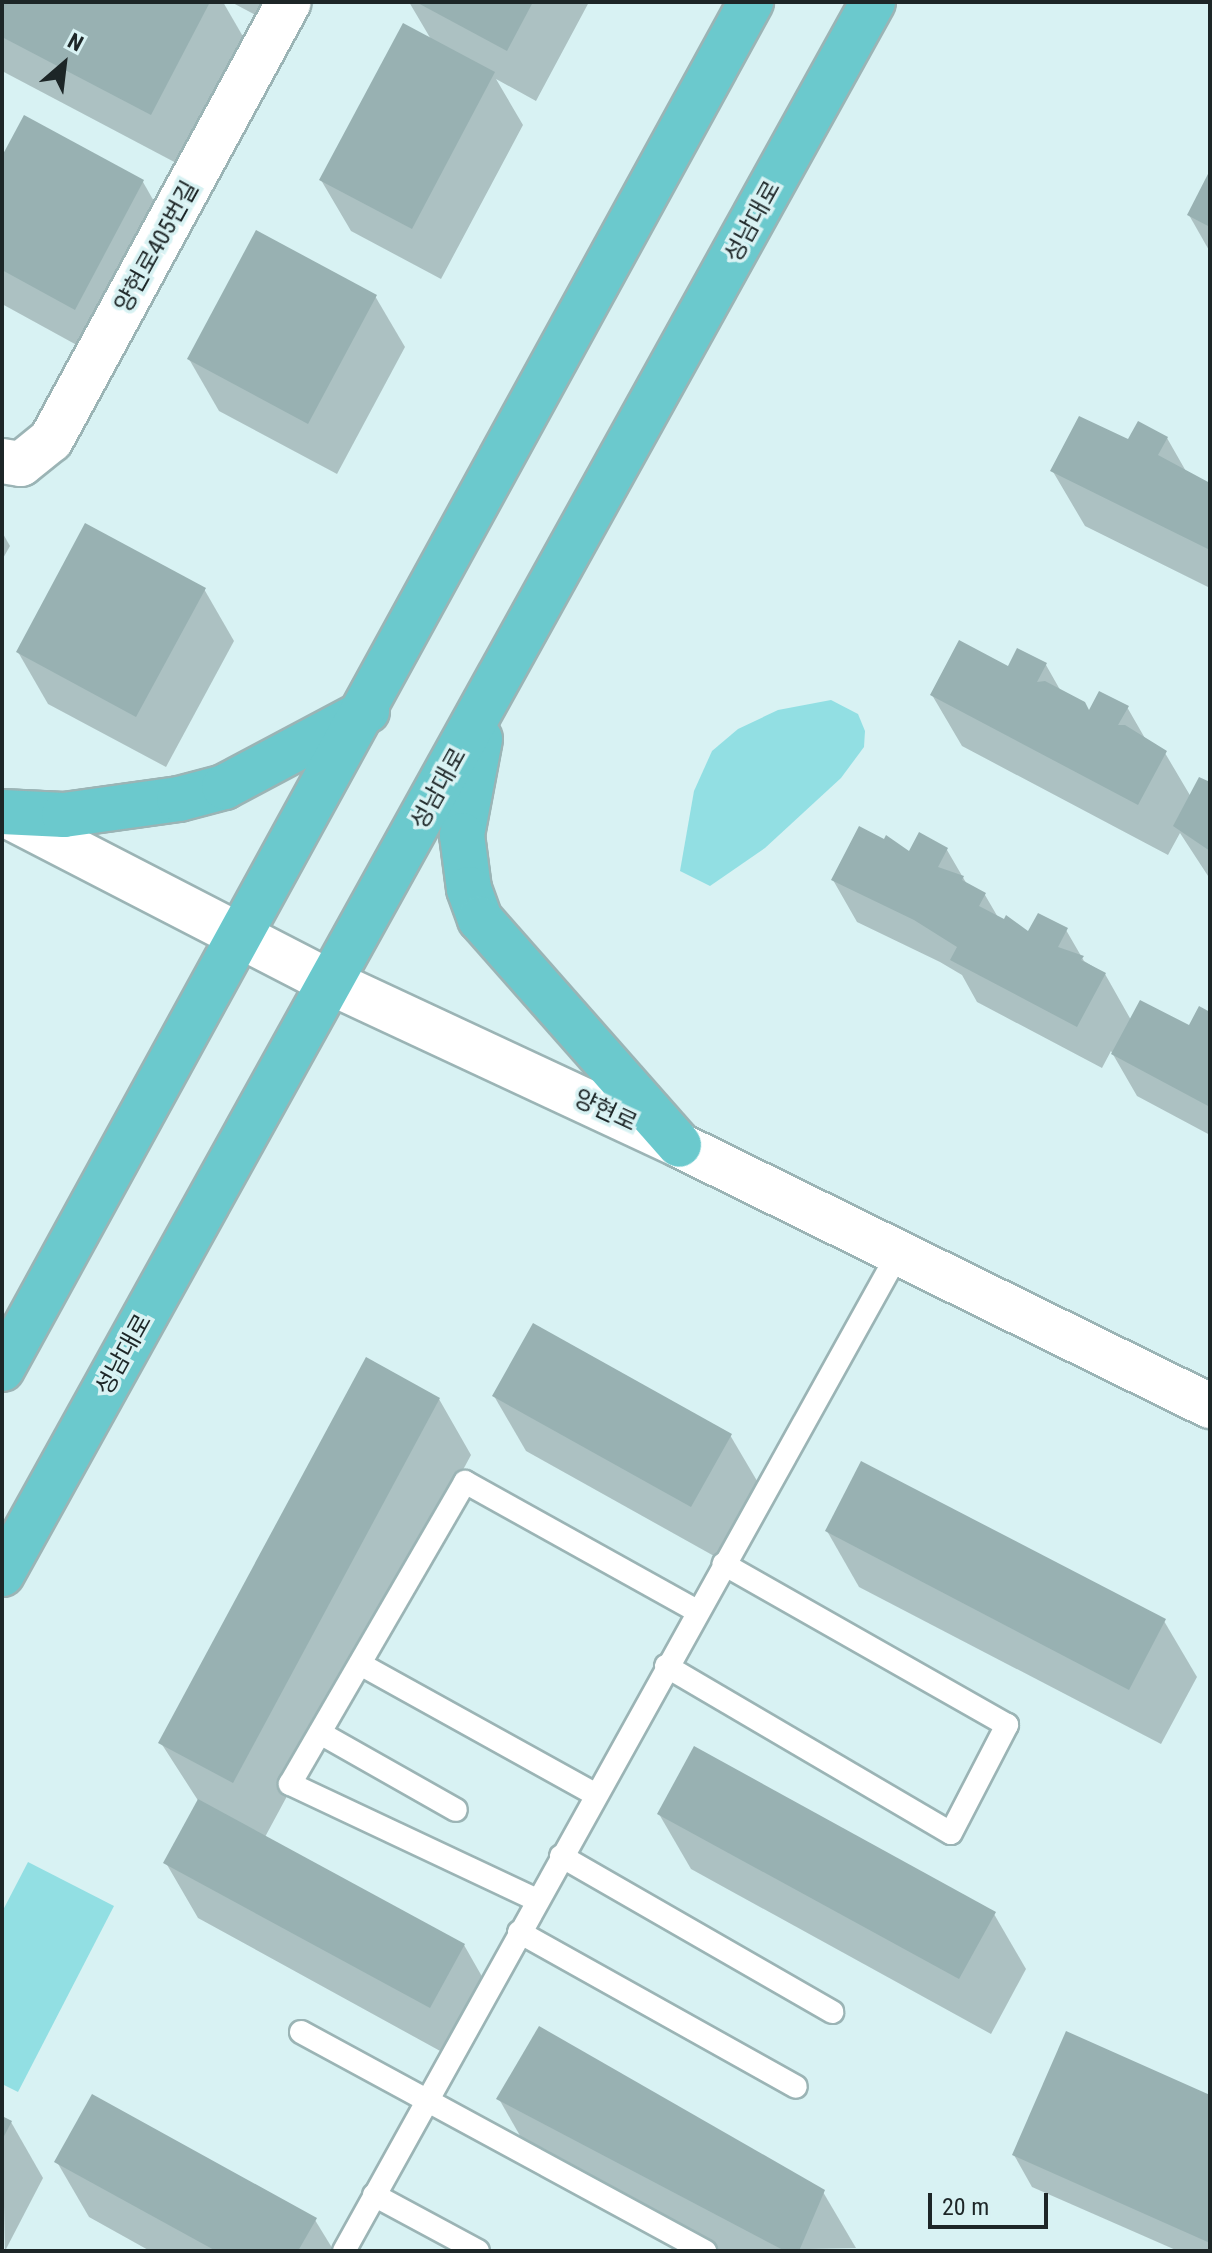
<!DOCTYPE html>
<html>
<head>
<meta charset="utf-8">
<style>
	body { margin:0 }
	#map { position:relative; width:1212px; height:2253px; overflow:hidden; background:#d8f2f3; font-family:"Roboto Condensed","Noto Sans KR",sans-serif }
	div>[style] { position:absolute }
	.green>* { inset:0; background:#92dfe3 }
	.shadow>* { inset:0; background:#0003 }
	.building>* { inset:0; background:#98b1b2 }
	.roads { filter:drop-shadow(2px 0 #9bb4b5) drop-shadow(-2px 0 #9bb4b5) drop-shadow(0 2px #9bb4b5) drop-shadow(0 -2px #9bb4b5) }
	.lane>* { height:22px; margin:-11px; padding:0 11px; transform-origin:11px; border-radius:11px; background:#fff }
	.street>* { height:44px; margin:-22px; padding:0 22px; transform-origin:22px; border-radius:22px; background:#fff }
	.secondary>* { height:44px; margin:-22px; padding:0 22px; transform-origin:22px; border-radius:22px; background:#fff }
	.primary>* { height:44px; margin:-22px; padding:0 22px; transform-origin:22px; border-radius:22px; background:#6bc9cd }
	span { translate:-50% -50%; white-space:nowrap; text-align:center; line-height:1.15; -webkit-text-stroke:7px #d8f2f3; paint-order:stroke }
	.street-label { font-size:24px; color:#1d2627 }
	.frame { position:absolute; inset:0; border:4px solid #1d2627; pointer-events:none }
	.north { position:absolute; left:24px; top:24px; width:80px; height:80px; -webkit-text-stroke:6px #d8f2f3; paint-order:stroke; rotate:28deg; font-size:22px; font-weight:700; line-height:32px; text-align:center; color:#1d2627 }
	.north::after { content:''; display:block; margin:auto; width:28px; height:36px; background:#1d2627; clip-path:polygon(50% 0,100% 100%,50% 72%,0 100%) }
	.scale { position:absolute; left:928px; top:2193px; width:120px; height:36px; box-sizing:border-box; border:4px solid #1d2627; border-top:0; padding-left:10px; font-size:24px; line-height:28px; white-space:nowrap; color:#1d2627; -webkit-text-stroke:6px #d8f2f3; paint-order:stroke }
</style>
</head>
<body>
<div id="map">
	<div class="green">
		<div style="clip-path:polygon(831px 700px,858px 714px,865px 731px,864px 747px,841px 778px,765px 848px,710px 886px,680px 871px,694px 791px,712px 751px,738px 729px,778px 710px)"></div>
		<div style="clip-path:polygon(28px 1862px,114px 1906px,18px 2092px,2px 2084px,2px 1912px)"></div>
	</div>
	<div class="shadow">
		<div style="clip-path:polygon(2px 2px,223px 2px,245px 40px,180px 165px,2px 71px)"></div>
		<div style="clip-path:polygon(231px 2px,299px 2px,284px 30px)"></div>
		<div style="clip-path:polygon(409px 2px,589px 2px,536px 101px,496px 79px,523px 125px,441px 279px,351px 231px,321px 180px,432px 41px)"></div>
		<div style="clip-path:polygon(2px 160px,143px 182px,172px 233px,104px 360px,2px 304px)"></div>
		<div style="clip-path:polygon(1210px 174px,1210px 252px,1189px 215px)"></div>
		<div style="clip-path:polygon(375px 296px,405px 347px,337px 474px,219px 411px,189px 359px)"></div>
		<div style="clip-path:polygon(1167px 438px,1187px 473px,1210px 485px,1210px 588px,1085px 526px,1052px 470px,1129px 442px)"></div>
		<div style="clip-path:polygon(2px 532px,10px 546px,2px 560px)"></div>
		<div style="clip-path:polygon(204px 589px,234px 641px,166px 767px,48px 704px,18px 652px)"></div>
		<div style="clip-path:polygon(1046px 665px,1063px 695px,1090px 713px,1127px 707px,1146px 740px,1165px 753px,1191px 797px,1210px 784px,1210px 879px,1180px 833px,1168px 855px,962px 746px,932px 695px,1009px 668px)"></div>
		<div style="clip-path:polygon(947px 850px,968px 886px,985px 895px,999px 919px,1029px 934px,1066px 930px,1084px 961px,1105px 974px,1131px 1020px,1190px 1028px,1210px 1014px,1210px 1135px,1137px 1096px,1111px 1051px,1102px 1068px,977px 1002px,962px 975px,940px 962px,857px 922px,833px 880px,909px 854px)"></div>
		<div style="clip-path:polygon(494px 1396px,730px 1435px,763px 1491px,723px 1561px,526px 1451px)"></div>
		<div style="clip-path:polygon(439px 1399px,471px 1455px,265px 1837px,464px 1945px,496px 2001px,462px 2063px,198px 1918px,166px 1863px,199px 1802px,161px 1743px)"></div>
		<div style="clip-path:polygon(827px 1531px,1164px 1621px,1197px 1677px,1161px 1744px,859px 1587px)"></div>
		<div style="clip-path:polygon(659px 1814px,994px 1914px,1026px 1969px,991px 2034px,691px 1869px)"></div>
		<div style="clip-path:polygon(1210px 2097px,1210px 2251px,1178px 2251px,1032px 2187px,1014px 2155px)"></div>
		<div style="clip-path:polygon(499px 2099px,823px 2192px,856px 2248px,714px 2251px,531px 2155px)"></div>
		<div style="clip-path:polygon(2px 2118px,11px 2122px,43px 2178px,5px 2251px)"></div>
		<div style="clip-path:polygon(57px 2162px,315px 2220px,334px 2251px,150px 2251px,89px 2217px)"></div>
	</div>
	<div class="building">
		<div style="clip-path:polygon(2px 2px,210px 2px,151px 115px,2px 37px)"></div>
		<div style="clip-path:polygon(416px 2px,533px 2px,507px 51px)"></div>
		<div style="clip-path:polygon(403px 23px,495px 72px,412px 229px,319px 180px)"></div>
		<div style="clip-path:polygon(24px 115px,144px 180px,75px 310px,2px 270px,2px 156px)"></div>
		<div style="clip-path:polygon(1210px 170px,1210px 227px,1187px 215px)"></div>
		<div style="clip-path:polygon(256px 230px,377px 295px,308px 424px,187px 359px)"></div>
		<div style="clip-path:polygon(1079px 416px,1128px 439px,1138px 421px,1168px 437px,1158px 455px,1210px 483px,1210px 550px,1050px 471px)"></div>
		<div style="clip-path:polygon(85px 523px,206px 588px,136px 717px,16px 652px)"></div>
		<div style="clip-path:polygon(959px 640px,1008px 666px,1017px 648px,1047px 663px,1037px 682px,1045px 681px,1085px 702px,1089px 710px,1099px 691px,1129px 706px,1118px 725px,1125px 725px,1167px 751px,1138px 805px,930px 695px)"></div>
		<div style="clip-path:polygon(1199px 777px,1210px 782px,1210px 851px,1173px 826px)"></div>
		<div style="clip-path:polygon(859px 826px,884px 839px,886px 835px,909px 851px,919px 832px,948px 848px,938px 867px,964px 876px,962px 880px,986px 893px,979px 906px,1004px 919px,1006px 915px,1028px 931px,1038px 913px,1068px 928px,1058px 947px,1084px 956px,1081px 960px,1106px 973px,1077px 1027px,950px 960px,957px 947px,914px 920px,831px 880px)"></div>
		<div style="clip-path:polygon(1140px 1000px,1189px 1025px,1199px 1006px,1210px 1012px,1210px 1107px,1111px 1054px)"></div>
		<div style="clip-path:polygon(533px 1323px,732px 1434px,691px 1507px,492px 1396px)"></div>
		<div style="clip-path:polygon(366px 1357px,440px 1398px,233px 1783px,158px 1743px)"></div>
		<div style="clip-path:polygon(861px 1461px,1166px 1619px,1129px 1690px,825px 1531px)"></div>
		<div style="clip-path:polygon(694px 1746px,996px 1912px,959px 1979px,657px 1814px)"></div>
		<div style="clip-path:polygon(198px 1799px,465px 1944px,430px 2008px,163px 1863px)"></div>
		<div style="clip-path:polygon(539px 2026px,825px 2190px,799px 2251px,785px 2251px,496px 2099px)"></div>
		<div style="clip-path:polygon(1066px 2031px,1210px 2095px,1210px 2243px,1012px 2155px)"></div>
		<div style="clip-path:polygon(92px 2094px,317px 2218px,298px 2251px,216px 2251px,54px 2162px)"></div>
		<div style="clip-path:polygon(2px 2116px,12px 2121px,2px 2140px)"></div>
	</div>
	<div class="roads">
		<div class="lane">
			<div style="left:360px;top:1664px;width:269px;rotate:29deg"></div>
			<div style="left:666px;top:1666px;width:330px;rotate:30.4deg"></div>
			<div style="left:951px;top:1833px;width:122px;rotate:-62.6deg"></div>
			<div style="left:1007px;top:1725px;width:326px;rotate:-150.4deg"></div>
			<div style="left:320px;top:1733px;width:156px;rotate:29.5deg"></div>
			<div style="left:561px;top:1856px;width:313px;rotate:29.9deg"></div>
			<div style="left:537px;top:1900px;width:273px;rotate:-154.8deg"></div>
			<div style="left:290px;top:1784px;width:349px;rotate:-59.9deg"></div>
			<div style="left:465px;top:1482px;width:265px;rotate:29.1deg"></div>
			<div style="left:519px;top:1932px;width:317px;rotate:29.2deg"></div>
			<div style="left:301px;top:2032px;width:460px;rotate:28.5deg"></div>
			<div style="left:374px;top:2195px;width:118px;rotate:28.3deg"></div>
			<div style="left:344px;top:2251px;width:1143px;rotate:-60.95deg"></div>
		</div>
		<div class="street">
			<div style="left:2px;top:461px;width:19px;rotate:9deg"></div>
			<div style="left:21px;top:464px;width:38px;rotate:-39deg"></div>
			<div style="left:51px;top:440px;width:498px;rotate:-61.5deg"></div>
		</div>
		<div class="secondary">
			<div style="left:2px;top:813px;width:369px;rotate:27.3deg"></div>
			<div style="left:330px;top:982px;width:385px;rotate:25deg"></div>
			<div style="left:679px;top:1145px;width:592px;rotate:26.18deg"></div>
		</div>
		<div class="primary">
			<div style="left:480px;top:739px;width:98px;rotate:100.6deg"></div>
			<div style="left:462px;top:835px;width:54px;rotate:82.6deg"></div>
			<div style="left:469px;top:889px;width:32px;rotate:70deg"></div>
			<div style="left:480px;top:919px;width:301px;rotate:48.6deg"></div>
			<div style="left:2px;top:812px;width:62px;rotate:2.8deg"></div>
			<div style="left:64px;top:815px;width:116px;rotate:-7.9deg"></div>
			<div style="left:179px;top:799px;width:47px;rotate:-14.9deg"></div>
			<div style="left:224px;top:787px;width:162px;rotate:-28deg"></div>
			<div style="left:2px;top:1369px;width:1559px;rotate:-61.28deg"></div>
			<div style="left:2px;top:1574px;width:1797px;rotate:-61.01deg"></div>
		</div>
	</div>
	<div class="street-label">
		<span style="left:753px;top:222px;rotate:-61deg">성남대로</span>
		<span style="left:157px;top:247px;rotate:-61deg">양현로405번길</span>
		<span style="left:439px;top:789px;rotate:-61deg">성남대로</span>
		<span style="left:605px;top:1111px;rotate:25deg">양현로</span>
		<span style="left:124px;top:1355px;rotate:-61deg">성남대로</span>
	</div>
	<div class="frame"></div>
	<div class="north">N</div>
	<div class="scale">20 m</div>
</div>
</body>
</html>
